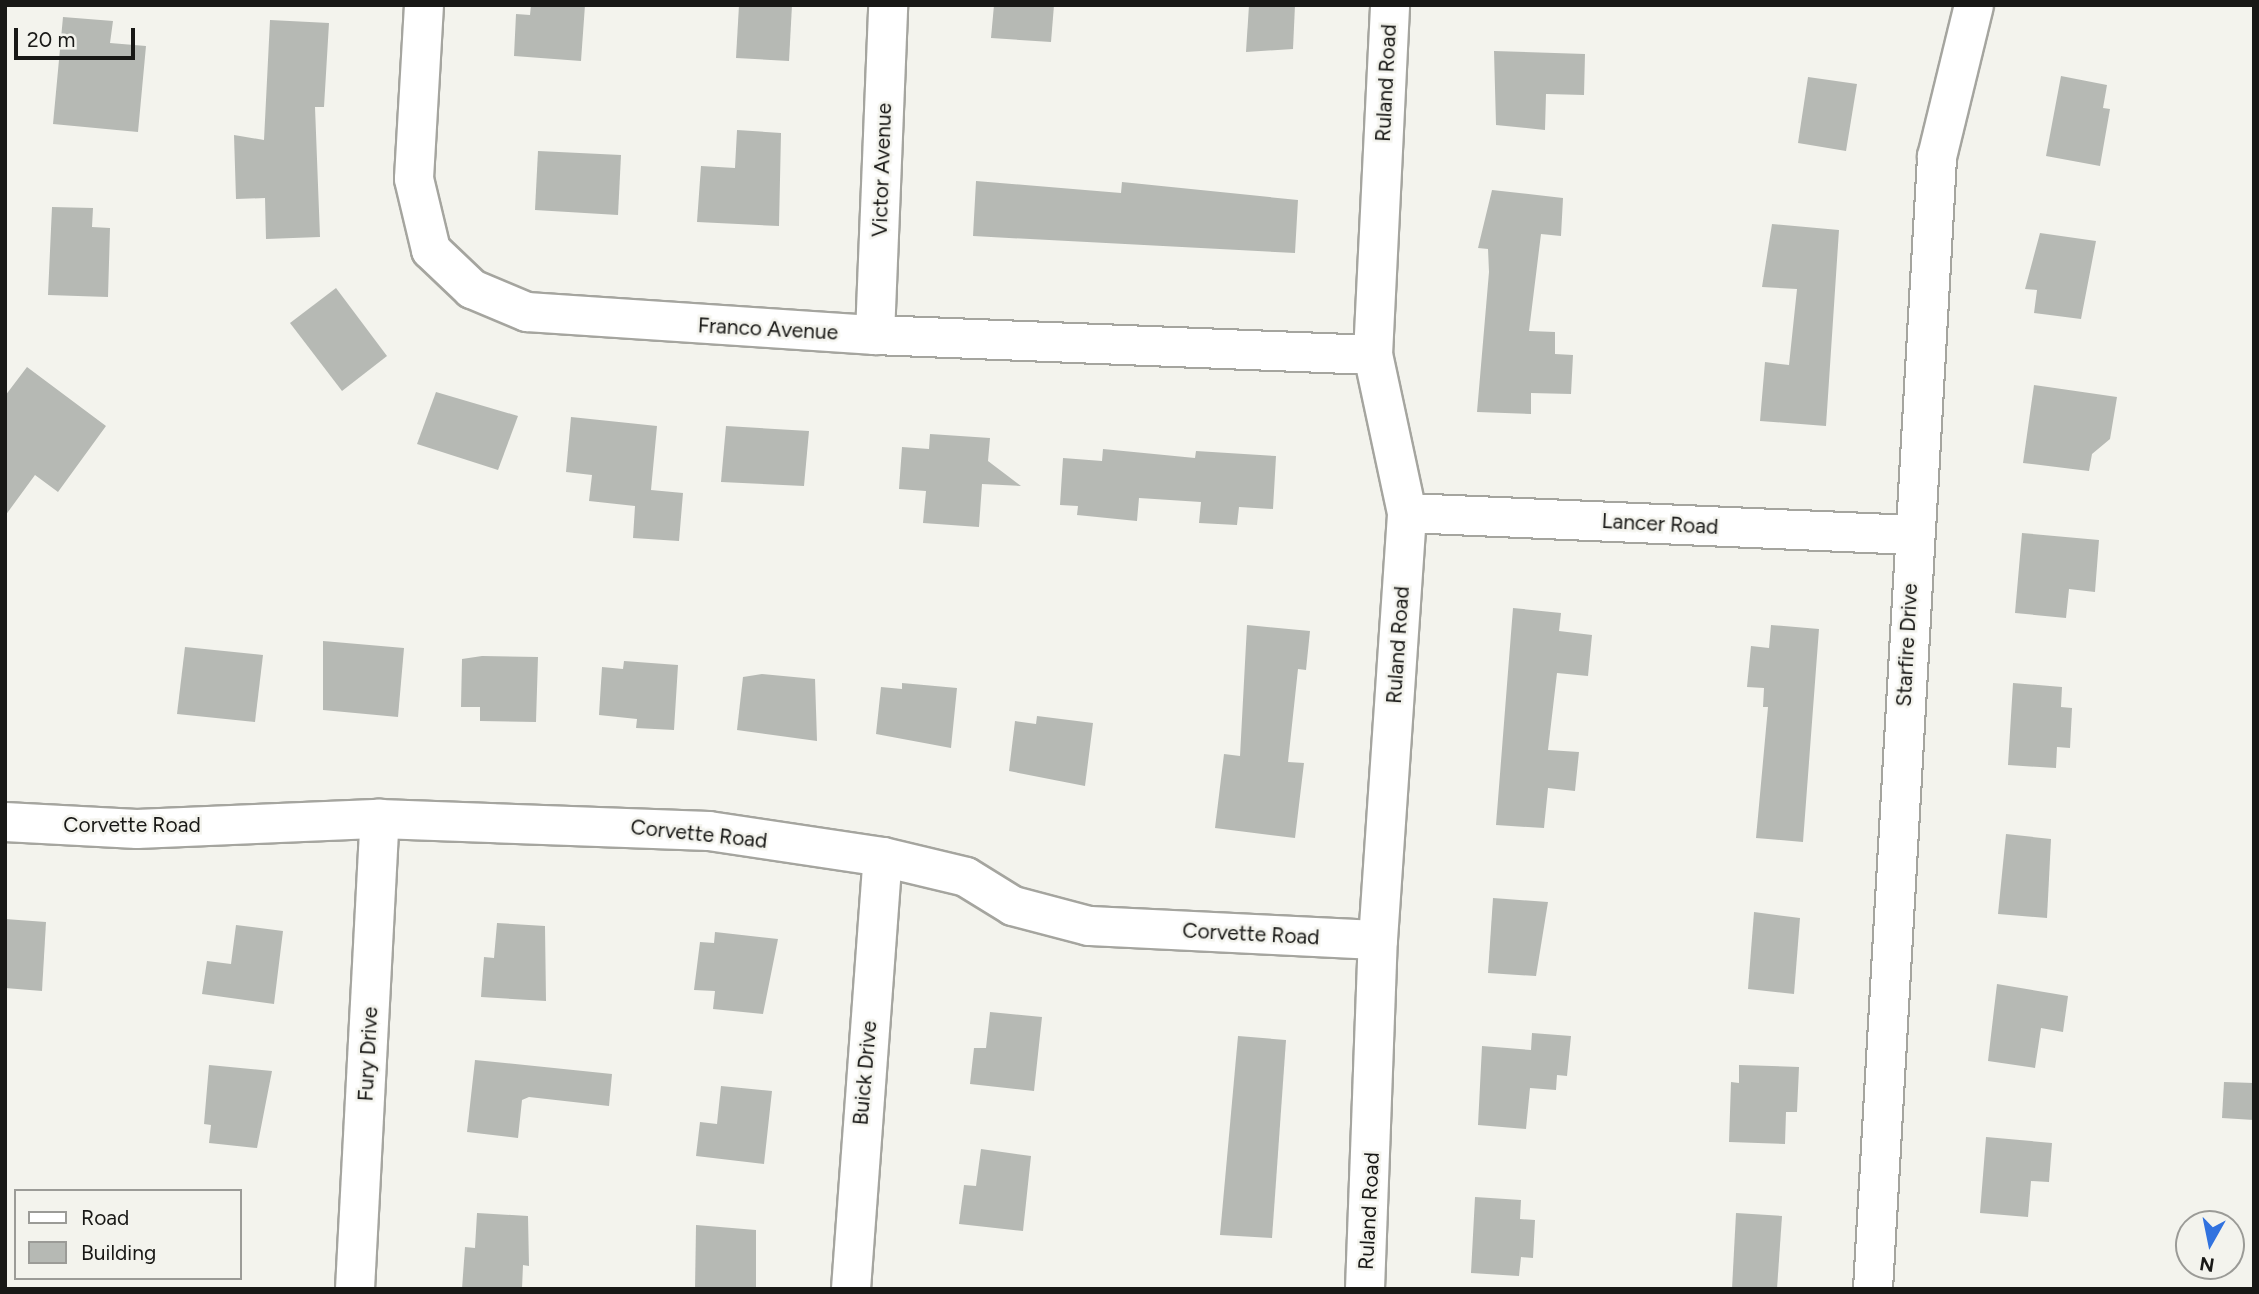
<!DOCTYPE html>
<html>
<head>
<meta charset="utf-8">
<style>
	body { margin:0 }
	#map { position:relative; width:2259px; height:1294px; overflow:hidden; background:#f3f3ed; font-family:Figtree,sans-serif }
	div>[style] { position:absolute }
	.building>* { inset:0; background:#b6b9b4 }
	.roads { filter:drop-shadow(2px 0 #a5a59f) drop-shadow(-2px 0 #a5a59f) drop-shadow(0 2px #a5a59f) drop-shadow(0 -2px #a5a59f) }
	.minor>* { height:38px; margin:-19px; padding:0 19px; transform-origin:19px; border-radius:19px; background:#fff }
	span { translate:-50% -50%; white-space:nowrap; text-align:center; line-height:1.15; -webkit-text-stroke:5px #f3f3ed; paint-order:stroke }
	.street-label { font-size:21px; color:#181816 }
	.frame { position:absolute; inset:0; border:7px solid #181816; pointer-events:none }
	.legend { position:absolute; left:14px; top:1189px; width:228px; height:91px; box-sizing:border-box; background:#f3f3ed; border:2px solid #9b9b97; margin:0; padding:9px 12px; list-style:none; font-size:21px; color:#181816 }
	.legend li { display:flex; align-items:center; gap:14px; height:35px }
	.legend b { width:35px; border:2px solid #9b9b97 }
	.north { position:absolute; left:2175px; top:1210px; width:70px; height:70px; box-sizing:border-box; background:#f3f3ed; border:2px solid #9b9b97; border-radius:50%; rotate:189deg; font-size:19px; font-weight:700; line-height:28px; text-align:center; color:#181816 }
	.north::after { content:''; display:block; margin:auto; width:24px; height:32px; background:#3172df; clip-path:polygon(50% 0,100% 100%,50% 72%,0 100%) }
	.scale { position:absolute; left:14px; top:28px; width:121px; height:32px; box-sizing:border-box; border:4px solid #181816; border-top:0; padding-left:9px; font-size:21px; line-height:24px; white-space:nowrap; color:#181816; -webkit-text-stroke:5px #f3f3ed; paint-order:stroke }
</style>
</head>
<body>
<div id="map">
	<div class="building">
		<div style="clip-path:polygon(531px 5px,585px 5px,581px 61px,514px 56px,516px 14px,530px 15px)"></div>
		<div style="clip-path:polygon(739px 5px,792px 5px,789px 61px,736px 58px)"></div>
		<div style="clip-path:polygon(994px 5px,1054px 5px,1051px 42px,991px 38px)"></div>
		<div style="clip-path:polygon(1249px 5px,1295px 5px,1293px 49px,1246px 52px)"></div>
		<div style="clip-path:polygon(63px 17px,113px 21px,110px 43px,146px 46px,138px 132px,53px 124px)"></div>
		<div style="clip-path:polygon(270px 20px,329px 23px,324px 107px,315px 107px,320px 237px,266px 239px,265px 198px,236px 199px,234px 135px,264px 140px)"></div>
		<div style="clip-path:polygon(1494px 51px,1585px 54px,1584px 95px,1546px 94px,1545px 130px,1496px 125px)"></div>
		<div style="clip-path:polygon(2061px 76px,2107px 85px,2103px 108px,2110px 109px,2100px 166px,2046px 156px)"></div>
		<div style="clip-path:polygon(1808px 77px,1857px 84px,1846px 151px,1798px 143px)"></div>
		<div style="clip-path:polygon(737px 130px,781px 133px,779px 226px,697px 222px,701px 166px,735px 168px)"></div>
		<div style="clip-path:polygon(538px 151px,621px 155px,618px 215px,535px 210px)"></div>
		<div style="clip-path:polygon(976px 181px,1121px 193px,1122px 182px,1298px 200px,1295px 253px,973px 236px)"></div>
		<div style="clip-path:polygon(1492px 190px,1563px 198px,1561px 236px,1541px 234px,1529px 331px,1555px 332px,1555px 354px,1573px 355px,1571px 394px,1531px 393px,1531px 414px,1477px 412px,1489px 272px,1488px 249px,1478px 248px)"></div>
		<div style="clip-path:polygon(52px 207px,93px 208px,92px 227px,110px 228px,108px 297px,48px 295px)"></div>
		<div style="clip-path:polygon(1772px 224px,1839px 230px,1826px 426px,1760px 421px,1765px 362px,1789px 365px,1797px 289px,1762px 287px)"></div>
		<div style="clip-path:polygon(2040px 233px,2096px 241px,2081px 319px,2034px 313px,2037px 290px,2025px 289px)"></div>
		<div style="clip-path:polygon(336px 288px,387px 356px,342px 391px,290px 323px)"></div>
		<div style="clip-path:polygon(27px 367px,106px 426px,58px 492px,35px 475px,5px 516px,5px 396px)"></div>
		<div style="clip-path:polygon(2034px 385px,2117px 397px,2110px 439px,2092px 454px,2089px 471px,2023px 463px)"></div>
		<div style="clip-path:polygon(436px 392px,518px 416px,498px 470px,417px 444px)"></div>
		<div style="clip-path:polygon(571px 417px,657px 426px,651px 490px,683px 493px,679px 541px,633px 538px,635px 506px,589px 501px,592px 475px,566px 472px)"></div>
		<div style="clip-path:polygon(726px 426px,809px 431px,804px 486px,721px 482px)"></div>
		<div style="clip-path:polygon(930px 434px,990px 438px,988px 461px,1021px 486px,982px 484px,979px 527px,923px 523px,926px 491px,899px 489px,902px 447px,929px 449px)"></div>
		<div style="clip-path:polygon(1103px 449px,1195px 458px,1196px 451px,1276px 456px,1273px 509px,1239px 507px,1237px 525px,1199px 523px,1201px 502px,1139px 498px,1137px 521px,1077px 515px,1078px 506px,1060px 505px,1063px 458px,1102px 461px)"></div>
		<div style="clip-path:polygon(2022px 533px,2099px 540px,2095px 592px,2069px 589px,2066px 618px,2015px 613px)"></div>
		<div style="clip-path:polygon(1513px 608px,1561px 613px,1559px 631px,1592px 635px,1588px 676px,1557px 673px,1548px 750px,1579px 752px,1575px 791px,1548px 788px,1544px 828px,1496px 825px)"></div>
		<div style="clip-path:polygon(1247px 625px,1310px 631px,1306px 670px,1298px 669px,1288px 762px,1304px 763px,1295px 838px,1215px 828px,1224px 754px,1240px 756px)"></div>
		<div style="clip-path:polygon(1771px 625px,1819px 629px,1803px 842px,1756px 838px,1768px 707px,1763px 707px,1764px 688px,1747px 687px,1751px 646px,1769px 648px)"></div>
		<div style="clip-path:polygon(323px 641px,404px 648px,398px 717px,323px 710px)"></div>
		<div style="clip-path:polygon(185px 647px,263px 655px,255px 722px,177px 714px)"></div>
		<div style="clip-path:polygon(482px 656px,538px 657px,536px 722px,480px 721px,480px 707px,461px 707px,462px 659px)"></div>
		<div style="clip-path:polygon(624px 661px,678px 665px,674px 730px,636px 728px,637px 719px,599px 715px,602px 667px,623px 669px)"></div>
		<div style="clip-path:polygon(762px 674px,815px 679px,817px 741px,737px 730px,743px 677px)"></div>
		<div style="clip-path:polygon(902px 683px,957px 688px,951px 748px,876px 734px,881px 687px,902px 689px)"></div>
		<div style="clip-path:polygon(2013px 683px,2062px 687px,2061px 707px,2072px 708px,2070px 748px,2057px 747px,2056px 768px,2008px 765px)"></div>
		<div style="clip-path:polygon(1037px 716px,1093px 723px,1085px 786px,1009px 771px,1015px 721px,1036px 724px)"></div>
		<div style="clip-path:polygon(2006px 834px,2051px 839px,2047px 918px,1998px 914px)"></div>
		<div style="clip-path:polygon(1493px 898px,1548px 902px,1536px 976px,1488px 973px)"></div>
		<div style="clip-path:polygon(1754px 912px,1800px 918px,1794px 994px,1748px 989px)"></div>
		<div style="clip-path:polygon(5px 919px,46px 922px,42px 991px,5px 988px)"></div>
		<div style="clip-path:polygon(497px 923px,545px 926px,546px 1001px,481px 997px,484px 957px,494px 958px)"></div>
		<div style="clip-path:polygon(236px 925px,283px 931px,274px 1004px,202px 994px,207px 961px,231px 964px)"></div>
		<div style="clip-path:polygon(715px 932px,778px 939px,763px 1014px,713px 1009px,715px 991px,694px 990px,700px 942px,714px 943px)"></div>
		<div style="clip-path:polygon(1997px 984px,2068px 996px,2063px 1032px,2041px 1028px,2035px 1068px,1988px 1061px)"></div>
		<div style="clip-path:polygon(990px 1012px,1042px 1017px,1034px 1091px,970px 1084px,974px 1048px,986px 1048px)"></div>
		<div style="clip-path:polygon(1532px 1033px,1571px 1036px,1567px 1076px,1557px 1075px,1556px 1090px,1530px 1088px,1526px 1129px,1478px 1125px,1482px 1046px,1531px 1050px)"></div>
		<div style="clip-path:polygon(1238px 1036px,1286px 1040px,1272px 1238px,1220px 1235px)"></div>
		<div style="clip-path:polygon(475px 1060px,612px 1074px,609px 1106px,529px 1097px,522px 1100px,518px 1138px,467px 1132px)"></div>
		<div style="clip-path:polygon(209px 1065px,272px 1071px,257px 1148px,209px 1143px,211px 1125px,204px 1124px)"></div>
		<div style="clip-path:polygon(1739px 1065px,1799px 1067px,1797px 1112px,1786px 1112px,1785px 1144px,1729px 1142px,1731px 1082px,1739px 1083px)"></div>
		<div style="clip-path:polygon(2224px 1082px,2254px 1083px,2254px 1120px,2222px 1118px)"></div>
		<div style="clip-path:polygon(721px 1086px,772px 1091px,764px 1164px,696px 1156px,700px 1122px,717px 1124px)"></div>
		<div style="clip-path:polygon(1986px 1137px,2052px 1143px,2049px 1182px,2031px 1181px,2028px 1217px,1980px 1213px)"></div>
		<div style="clip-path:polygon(981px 1149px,1031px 1156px,1023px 1231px,959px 1224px,964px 1185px,976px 1186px)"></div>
		<div style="clip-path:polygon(1475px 1197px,1521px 1200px,1520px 1219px,1535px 1220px,1533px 1258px,1521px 1257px,1519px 1276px,1471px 1273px)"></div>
		<div style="clip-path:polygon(477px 1213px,528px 1216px,529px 1266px,523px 1265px,522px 1289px,462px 1289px,465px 1247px,475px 1248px)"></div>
		<div style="clip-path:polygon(1736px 1213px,1782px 1216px,1777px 1289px,1732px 1289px)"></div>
		<div style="clip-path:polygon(696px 1225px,756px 1230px,756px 1287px,695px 1289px)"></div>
	</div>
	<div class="roads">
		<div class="minor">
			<div style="left:424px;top:5px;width:174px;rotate:93.3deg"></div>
			<div style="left:414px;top:179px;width:73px;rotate:76.5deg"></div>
			<div style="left:431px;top:250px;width:57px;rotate:43.6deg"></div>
			<div style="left:472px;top:289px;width:60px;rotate:22.7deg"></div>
			<div style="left:527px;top:312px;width:349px;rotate:3.8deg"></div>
			<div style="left:875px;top:335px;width:498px;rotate:2.3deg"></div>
			<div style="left:875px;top:335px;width:330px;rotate:-87.7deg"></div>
			<div style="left:1407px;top:513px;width:506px;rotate:2.49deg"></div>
			<div style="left:5px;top:822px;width:132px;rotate:3deg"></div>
			<div style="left:137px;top:829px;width:243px;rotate:-2.4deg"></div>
			<div style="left:380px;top:819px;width:329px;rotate:2.1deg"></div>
			<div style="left:709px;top:831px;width:176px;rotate:8.5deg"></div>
			<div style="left:883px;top:857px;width:85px;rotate:13.5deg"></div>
			<div style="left:966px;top:877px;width:55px;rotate:31.7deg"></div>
			<div style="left:1013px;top:906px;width:79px;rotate:14.7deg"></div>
			<div style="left:1089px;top:926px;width:289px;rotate:2.8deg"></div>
			<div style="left:355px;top:1289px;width:471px;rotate:-87deg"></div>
			<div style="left:851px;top:1289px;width:433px;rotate:-85.8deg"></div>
			<div style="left:1365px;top:1289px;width:349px;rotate:-87.9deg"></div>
			<div style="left:1378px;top:940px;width:428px;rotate:-86.1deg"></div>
			<div style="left:1407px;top:513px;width:162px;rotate:-102.1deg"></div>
			<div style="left:1373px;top:355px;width:350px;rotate:-87.2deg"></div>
			<div style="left:1873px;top:1289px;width:1134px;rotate:-86.76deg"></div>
			<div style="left:1937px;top:157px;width:156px;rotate:-76.3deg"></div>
		</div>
	</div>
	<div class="street-label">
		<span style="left:1386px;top:83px;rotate:-87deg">Ruland Road</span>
		<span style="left:882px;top:170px;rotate:-88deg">Victor Avenue</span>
		<span style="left:768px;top:329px;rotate:3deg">Franco Avenue</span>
		<span style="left:1660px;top:524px;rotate:3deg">Lancer Road</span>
		<span style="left:1398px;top:645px;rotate:-86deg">Ruland Road</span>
		<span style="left:1907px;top:645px;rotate:-87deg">Starfire Drive</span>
		<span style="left:132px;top:825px">Corvette Road</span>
		<span style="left:699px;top:834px;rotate:6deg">Corvette Road</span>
		<span style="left:1251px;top:934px;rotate:3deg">Corvette Road</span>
		<span style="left:368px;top:1054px;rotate:-87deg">Fury Drive</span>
		<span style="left:865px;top:1073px;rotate:-85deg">Buick Drive</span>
		<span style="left:1369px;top:1211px;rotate:-87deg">Ruland Road</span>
	</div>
	<div class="frame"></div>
	<ul class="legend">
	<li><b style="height:9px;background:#fff"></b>Road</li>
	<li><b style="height:19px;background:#b6b9b4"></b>Building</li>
	</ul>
	<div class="north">N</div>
	<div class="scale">20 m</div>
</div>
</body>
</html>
